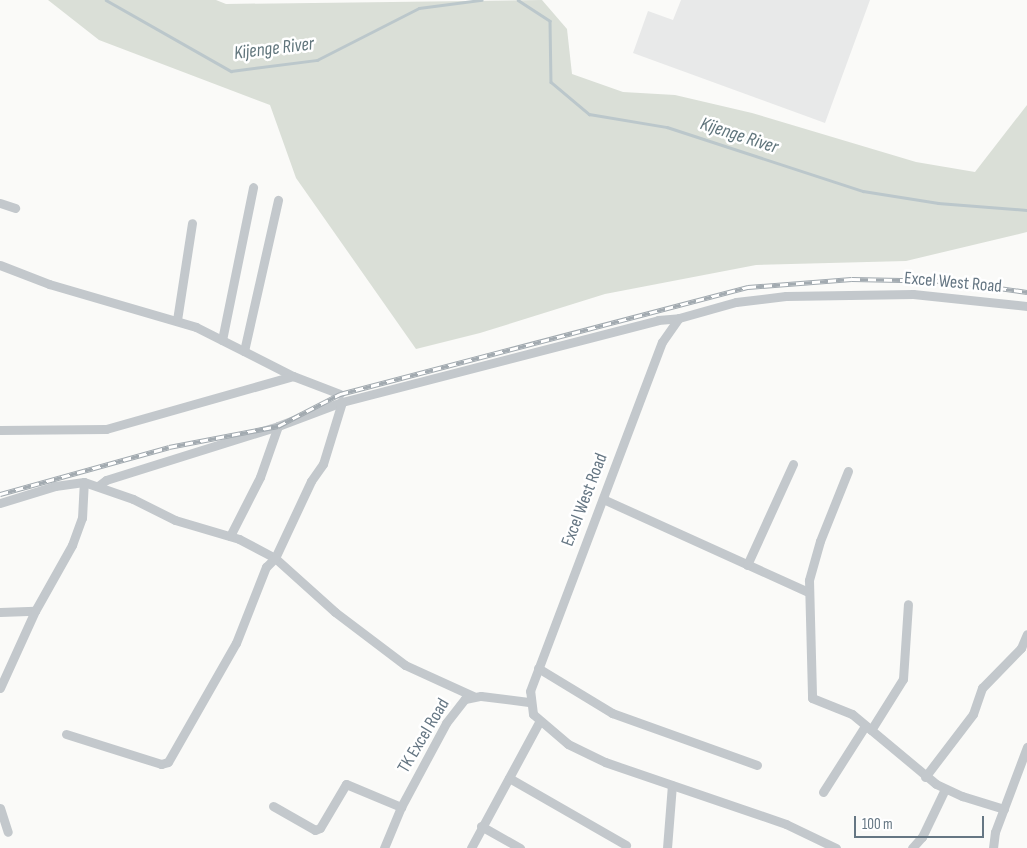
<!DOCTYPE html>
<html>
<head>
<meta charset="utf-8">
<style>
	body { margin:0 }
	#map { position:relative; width:1027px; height:848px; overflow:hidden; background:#fafaf8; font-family:"Sofia Sans Condensed",sans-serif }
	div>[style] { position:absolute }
	.built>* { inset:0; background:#e8e9e9 }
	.green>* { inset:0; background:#dadfd7 }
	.stream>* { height:2.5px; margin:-1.25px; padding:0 1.25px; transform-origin:1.25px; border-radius:1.25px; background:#bbc7cb }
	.minor>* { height:9px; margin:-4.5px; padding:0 4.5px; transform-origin:4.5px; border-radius:4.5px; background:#c3c8cc }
	.rail>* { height:4.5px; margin-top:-2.25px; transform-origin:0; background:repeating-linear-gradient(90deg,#fff 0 8px,#a2aab0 0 16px); box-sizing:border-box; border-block:1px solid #a2aab0 }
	span { translate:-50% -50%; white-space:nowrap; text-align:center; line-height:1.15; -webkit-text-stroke:5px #fff; paint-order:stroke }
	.street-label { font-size:18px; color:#657683 }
	.water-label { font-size:19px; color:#60757c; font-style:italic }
	.scale { position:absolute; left:854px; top:816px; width:130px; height:22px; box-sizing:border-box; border:2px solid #657683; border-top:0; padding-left:6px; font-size:15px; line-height:18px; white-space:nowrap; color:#657683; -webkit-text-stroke:4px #fff; paint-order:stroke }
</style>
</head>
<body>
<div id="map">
	<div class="built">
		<div style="clip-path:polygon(681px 0,870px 0,825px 123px,633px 53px,648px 11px,673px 20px)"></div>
	</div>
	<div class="green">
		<div style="clip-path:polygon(48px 0,216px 0,226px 4px,542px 0,567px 29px,572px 74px,623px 92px,675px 95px,752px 113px,916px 162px,975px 172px,1027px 105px,1027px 232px,906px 261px,756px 265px,605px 294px,480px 333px,416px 349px,296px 178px,270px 105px,99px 40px)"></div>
	</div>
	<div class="stream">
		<div style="left:106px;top:0;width:144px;rotate:29.6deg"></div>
		<div style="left:231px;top:71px;width:87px;rotate:-7.3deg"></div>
		<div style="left:317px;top:60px;width:114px;rotate:-27deg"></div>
		<div style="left:419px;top:8px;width:63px;rotate:-7.4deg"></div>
		<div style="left:518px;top:0;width:38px;rotate:33deg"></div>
		<div style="left:550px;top:21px;width:61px;rotate:89.1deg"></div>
		<div style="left:551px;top:82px;width:50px;rotate:40.1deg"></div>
		<div style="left:589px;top:114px;width:79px;rotate:9.5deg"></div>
		<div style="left:667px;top:127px;width:206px;rotate:18.1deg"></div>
		<div style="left:863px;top:191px;width:76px;rotate:9.1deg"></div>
		<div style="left:938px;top:203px;width:89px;rotate:4.5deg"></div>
	</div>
	<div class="minor">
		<div style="left:0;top:203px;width:16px;rotate:18deg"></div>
		<div style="left:0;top:265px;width:53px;rotate:21.2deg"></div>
		<div style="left:49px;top:284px;width:153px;rotate:16.3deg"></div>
		<div style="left:196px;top:327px;width:109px;rotate:26.8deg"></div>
		<div style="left:293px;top:376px;width:50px;rotate:21deg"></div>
		<div style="left:177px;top:320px;width:98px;rotate:-81.2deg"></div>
		<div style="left:222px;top:340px;width:156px;rotate:-78.5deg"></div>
		<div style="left:244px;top:351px;width:155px;rotate:-77.3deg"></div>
		<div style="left:0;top:430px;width:106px;rotate:-0.5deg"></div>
		<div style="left:106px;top:429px;width:194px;rotate:-15.8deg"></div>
		<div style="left:848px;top:471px;width:75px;rotate:111.8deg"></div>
		<div style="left:820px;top:541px;width:41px;rotate:105.8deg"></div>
		<div style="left:809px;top:580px;width:118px;rotate:88.5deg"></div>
		<div style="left:812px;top:698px;width:43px;rotate:21.8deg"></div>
		<div style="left:852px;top:714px;width:109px;rotate:39.8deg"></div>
		<div style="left:936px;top:784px;width:29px;rotate:25deg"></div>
		<div style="left:962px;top:796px;width:44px;rotate:17.2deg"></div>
		<div style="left:98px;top:486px;width:10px;rotate:-37deg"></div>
		<div style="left:106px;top:480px;width:180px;rotate:-17.4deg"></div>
		<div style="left:278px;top:426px;width:68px;rotate:-20.6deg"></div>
		<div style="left:342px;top:402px;width:326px;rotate:-14.5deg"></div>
		<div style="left:658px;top:320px;width:21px;rotate:-5deg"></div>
		<div style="left:603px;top:499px;width:225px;rotate:24.4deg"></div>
		<div style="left:0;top:503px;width:58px;rotate:-17.2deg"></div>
		<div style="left:55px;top:486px;width:29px;rotate:-8deg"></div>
		<div style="left:84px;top:482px;width:52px;rotate:19.1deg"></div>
		<div style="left:133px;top:499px;width:47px;rotate:26.6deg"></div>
		<div style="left:175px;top:520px;width:67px;rotate:16.5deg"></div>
		<div style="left:239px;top:539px;width:41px;rotate:27.8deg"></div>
		<div style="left:275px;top:558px;width:81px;rotate:42deg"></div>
		<div style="left:335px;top:612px;width:88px;rotate:37.1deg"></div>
		<div style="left:405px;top:665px;width:75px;rotate:24.5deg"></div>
		<div style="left:230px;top:536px;width:66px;rotate:-63deg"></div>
		<div style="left:260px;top:477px;width:54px;rotate:-70.6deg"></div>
		<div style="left:747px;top:565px;width:111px;rotate:-65.5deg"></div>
		<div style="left:0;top:612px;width:35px;rotate:-2deg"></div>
		<div style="left:538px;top:668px;width:87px;rotate:31.3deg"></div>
		<div style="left:612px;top:713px;width:154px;rotate:19.7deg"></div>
		<div style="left:0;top:688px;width:85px;rotate:-65.6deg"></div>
		<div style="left:35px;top:611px;width:76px;rotate:-60.7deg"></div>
		<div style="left:72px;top:545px;width:29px;rotate:-70deg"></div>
		<div style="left:82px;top:518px;width:36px;rotate:-87deg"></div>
		<div style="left:871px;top:730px;width:60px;rotate:-57.9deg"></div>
		<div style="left:903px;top:679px;width:75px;rotate:-86.2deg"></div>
		<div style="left:66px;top:734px;width:100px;rotate:17.5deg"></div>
		<div style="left:161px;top:764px;width:7px;rotate:-16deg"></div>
		<div style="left:168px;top:762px;width:137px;rotate:-60.3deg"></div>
		<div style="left:236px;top:643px;width:82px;rotate:-68.5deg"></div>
		<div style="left:266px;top:567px;width:13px;rotate:-45deg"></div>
		<div style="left:275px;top:558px;width:85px;rotate:-64.9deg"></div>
		<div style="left:311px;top:481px;width:21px;rotate:-55deg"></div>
		<div style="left:323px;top:464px;width:65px;rotate:-73deg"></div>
		<div style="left:925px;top:777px;width:79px;rotate:-52.7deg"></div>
		<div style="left:973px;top:714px;width:28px;rotate:-71deg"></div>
		<div style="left:982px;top:688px;width:56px;rotate:-45.7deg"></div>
		<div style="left:1021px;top:648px;width:15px;rotate:-67deg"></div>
		<div style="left:509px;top:778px;width:135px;rotate:29.8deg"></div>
		<div style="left:823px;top:792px;width:78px;rotate:-57.5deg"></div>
		<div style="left:273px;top:806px;width:48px;rotate:29.7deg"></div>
		<div style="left:315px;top:830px;width:5px;rotate:-22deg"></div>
		<div style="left:320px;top:828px;width:51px;rotate:-59.4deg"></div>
		<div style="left:346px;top:784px;width:60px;rotate:22.7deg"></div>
		<div style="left:0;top:808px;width:25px;rotate:72deg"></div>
		<div style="left:481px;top:826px;width:45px;rotate:29.4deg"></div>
		<div style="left:384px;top:848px;width:44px;rotate:-67.5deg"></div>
		<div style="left:401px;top:807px;width:95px;rotate:-61.8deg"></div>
		<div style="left:446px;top:723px;width:31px;rotate:-52deg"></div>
		<div style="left:465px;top:699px;width:16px;rotate:-11deg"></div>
		<div style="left:481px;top:696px;width:48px;rotate:7.1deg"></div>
		<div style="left:471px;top:848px;width:143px;rotate:-61.6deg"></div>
		<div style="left:667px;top:848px;width:63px;rotate:-85.5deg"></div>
		<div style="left:836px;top:848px;width:55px;rotate:-154.4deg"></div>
		<div style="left:786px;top:824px;width:191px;rotate:-161.1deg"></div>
		<div style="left:605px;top:762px;width:41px;rotate:-154.1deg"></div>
		<div style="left:568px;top:744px;width:46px;rotate:-139.4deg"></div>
		<div style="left:533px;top:714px;width:23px;rotate:-97deg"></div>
		<div style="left:530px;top:691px;width:373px;rotate:-69.3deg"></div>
		<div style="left:662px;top:342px;width:29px;rotate:-55deg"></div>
		<div style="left:679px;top:318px;width:59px;rotate:-15.7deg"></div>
		<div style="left:736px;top:302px;width:50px;rotate:-6.8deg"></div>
		<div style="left:786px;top:296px;width:127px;rotate:-0.9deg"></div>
		<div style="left:913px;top:294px;width:115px;rotate:6deg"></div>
		<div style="left:912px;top:848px;width:15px;rotate:-48deg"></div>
		<div style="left:922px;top:837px;width:53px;rotate:-64.4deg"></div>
		<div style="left:993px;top:848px;width:16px;rotate:-83deg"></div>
		<div style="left:995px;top:832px;width:91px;rotate:-69.4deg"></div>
	</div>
	<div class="rail">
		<div style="left:0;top:494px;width:175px;rotate:-15.5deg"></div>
		<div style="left:169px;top:447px;width:111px;rotate:-10.9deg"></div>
		<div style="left:278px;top:426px;width:70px;rotate:-27.3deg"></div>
		<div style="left:340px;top:394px;width:422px;rotate:-14.7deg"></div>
		<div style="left:748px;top:287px;width:104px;rotate:-4.4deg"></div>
		<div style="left:852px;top:279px;width:99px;rotate:1.2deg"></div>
		<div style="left:951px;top:281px;width:77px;rotate:8.2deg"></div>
	</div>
	<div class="street-label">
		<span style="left:953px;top:283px;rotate:5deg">Excel West Road</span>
		<span style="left:585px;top:500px;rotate:-69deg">Excel West Road</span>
		<span style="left:424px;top:736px;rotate:-59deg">TK Excel Road</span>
	</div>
	<div class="water-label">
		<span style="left:274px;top:49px;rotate:-7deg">Kijenge River</span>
		<span style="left:739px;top:136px;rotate:18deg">Kijenge River</span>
	</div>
	<div class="scale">100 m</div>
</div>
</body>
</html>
